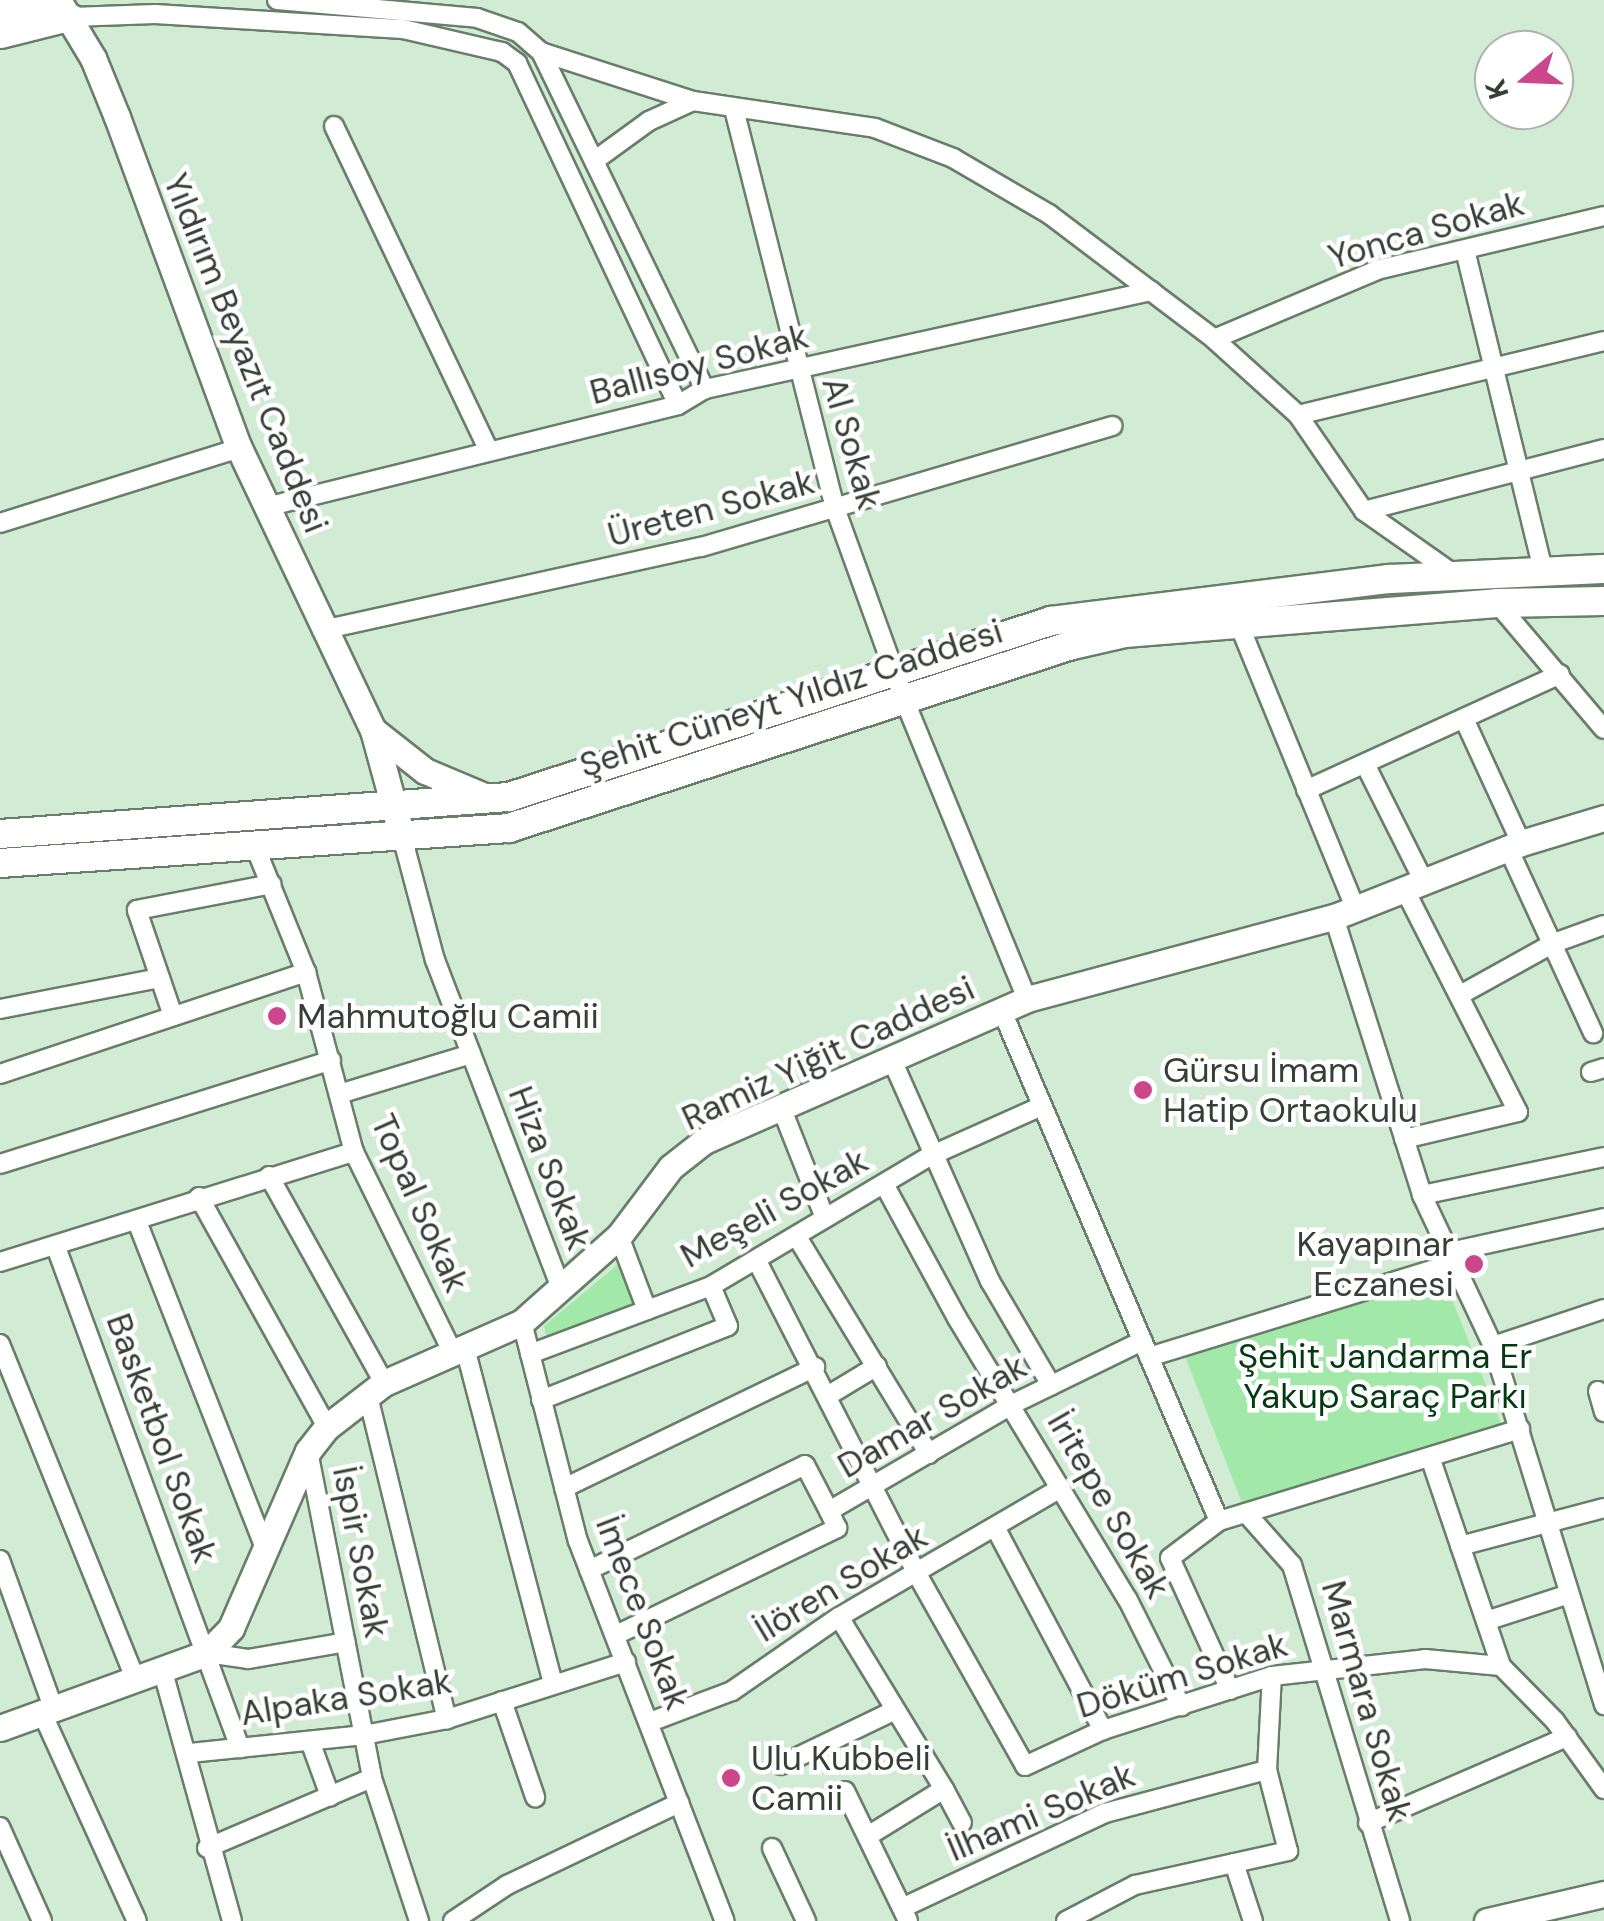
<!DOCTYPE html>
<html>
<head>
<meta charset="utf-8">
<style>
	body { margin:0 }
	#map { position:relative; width:1604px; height:1921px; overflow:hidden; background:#d2ebd4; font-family:"DM Sans",sans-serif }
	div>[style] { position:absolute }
	.green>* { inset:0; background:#a2e8a9 }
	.roads { filter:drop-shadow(2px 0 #687e69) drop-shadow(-2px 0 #687e69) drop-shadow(0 2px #687e69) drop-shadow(0 -2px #687e69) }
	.street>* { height:18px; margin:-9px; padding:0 9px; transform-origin:9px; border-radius:9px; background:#fff }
	.secondary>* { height:25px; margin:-12.5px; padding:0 12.5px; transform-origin:12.5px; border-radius:12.5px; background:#fff }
	.primary>* { height:28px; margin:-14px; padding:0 14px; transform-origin:14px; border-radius:14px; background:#fff }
	.dots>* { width:28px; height:28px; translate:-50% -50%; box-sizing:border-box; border:5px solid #fff; border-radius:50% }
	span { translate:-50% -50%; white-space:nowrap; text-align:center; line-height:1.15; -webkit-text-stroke:9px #fff; paint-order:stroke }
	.street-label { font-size:35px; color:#353f35 }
	.poi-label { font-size:35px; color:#353f35 }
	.left { translate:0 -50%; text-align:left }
	.right { translate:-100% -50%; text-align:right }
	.park-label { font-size:35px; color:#023910 }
	.north { position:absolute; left:1474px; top:30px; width:100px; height:100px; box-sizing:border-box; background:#fff; border:2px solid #aeb2ae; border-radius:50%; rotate:251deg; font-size:28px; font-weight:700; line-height:40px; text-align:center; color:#353f35 }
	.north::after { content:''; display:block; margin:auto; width:35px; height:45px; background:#cb468a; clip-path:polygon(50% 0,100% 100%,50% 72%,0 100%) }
</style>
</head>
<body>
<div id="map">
	<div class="green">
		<div style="clip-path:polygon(622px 1261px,639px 1306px,547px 1339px,544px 1326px)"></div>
		<div style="clip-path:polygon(1442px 1274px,1502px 1426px,1242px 1503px,1185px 1356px)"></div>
	</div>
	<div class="roads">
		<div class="street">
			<div style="left:277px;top:0;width:201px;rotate:5.1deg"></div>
			<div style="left:477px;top:18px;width:43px;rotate:18.9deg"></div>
			<div style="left:518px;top:32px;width:30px;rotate:41deg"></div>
			<div style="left:541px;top:52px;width:375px;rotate:64.1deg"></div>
			<div style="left:72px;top:17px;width:83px;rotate:-2.1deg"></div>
			<div style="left:155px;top:14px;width:248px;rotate:3.5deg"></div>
			<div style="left:403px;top:29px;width:102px;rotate:13.1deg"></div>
			<div style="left:502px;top:52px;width:19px;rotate:36deg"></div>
			<div style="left:517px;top:63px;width:378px;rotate:64.8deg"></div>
			<div style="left:541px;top:52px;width:160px;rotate:17.9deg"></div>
			<div style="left:693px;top:101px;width:184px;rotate:8.4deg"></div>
			<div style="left:875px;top:128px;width:84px;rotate:21deg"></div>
			<div style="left:953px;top:158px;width:111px;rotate:30.3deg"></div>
			<div style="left:1049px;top:214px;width:207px;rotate:37.1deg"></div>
			<div style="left:1214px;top:339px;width:113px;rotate:42.1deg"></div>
			<div style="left:1298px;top:415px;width:116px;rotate:55.5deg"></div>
			<div style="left:1364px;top:511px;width:111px;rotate:35.1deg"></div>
			<div style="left:734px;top:109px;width:412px;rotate:75.8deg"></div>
			<div style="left:835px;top:508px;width:203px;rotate:70.1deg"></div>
			<div style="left:904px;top:699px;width:324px;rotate:67.7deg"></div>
			<div style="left:334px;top:126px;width:360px;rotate:64.5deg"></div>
			<div style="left:594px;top:161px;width:68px;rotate:-36deg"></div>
			<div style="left:649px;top:121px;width:48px;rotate:-24.4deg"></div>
			<div style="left:1465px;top:250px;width:330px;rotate:76.3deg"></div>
			<div style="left:1214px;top:339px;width:177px;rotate:-22.9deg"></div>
			<div style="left:1377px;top:270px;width:233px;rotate:-13.4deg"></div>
			<div style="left:1298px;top:415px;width:315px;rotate:-13.6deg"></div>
			<div style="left:266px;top:507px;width:424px;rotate:-13.9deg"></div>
			<div style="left:678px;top:405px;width:31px;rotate:-31deg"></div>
			<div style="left:705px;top:389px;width:457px;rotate:-12.4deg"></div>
			<div style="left:1364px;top:511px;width:248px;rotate:-14.5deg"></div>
			<div style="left:0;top:523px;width:250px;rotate:-17.4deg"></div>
			<div style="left:1497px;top:603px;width:165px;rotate:49.7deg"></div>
			<div style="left:1238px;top:622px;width:311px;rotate:67.7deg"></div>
			<div style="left:322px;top:630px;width:388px;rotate:-12.4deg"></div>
			<div style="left:701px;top:547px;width:429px;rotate:-16.4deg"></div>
			<div style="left:1465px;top:721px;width:134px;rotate:65.3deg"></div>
			<div style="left:1365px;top:764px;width:132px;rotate:63.4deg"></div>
			<div style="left:1306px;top:790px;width:279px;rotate:-24.5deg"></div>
			<div style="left:403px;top:840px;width:124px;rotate:75.1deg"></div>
			<div style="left:435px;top:960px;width:354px;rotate:69deg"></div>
			<div style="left:1508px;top:848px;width:204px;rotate:65.3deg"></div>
			<div style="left:256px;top:849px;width:133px;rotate:67.9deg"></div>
			<div style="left:306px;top:972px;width:186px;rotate:75.1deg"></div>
			<div style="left:354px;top:1152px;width:224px;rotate:63.8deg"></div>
			<div style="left:1334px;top:917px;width:292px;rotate:72.4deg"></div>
			<div style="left:1422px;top:1195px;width:167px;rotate:64.8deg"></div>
			<div style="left:1493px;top:1346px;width:376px;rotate:72.8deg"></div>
			<div style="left:1460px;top:995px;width:107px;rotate:-29deg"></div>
			<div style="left:1554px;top:943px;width:53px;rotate:-19.8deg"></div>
			<div style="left:0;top:1009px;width:163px;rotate:-11deg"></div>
			<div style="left:1002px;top:1011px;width:554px;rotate:66.95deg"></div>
			<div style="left:173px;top:1016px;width:112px;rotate:-108.8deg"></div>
			<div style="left:137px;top:910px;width:137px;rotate:-10.9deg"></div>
			<div style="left:892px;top:1060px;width:242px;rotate:66.1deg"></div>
			<div style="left:990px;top:1281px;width:121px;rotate:59.6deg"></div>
			<div style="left:1591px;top:1072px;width:14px;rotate:-17deg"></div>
			<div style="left:0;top:1074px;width:323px;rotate:-18.4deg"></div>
			<div style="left:339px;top:1094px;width:138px;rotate:-16.9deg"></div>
			<div style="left:781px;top:1107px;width:119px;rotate:68.4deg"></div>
			<div style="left:1404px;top:1139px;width:117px;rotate:-13.3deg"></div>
			<div style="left:1518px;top:1112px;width:249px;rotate:-117deg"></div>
			<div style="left:0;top:1164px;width:347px;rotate:-17.4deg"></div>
			<div style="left:269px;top:1176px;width:237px;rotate:60.9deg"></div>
			<div style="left:884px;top:1184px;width:153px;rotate:61.4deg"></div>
			<div style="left:957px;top:1318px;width:330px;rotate:58.8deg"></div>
			<div style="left:1128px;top:1600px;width:119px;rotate:63.4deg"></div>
			<div style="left:1422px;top:1195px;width:186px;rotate:-11.8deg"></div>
			<div style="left:199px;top:1197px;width:263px;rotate:60.9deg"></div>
			<div style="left:138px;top:1224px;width:350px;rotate:68.6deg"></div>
			<div style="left:619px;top:1236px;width:79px;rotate:69.3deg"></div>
			<div style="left:797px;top:1237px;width:254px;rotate:58.7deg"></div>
			<div style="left:56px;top:1247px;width:534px;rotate:69.83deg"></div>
			<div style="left:1445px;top:1253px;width:163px;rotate:-12.4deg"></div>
			<div style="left:757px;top:1261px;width:352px;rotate:62.9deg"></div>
			<div style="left:917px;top:1574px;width:220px;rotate:60.6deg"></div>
			<div style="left:1025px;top:1766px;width:86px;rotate:-24.8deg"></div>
			<div style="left:1103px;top:1730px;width:177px;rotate:-17.7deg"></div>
			<div style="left:1272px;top:1676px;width:154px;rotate:-6.3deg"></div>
			<div style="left:1425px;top:1659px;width:76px;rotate:5.3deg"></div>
			<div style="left:1501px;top:1666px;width:77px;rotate:45.5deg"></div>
			<div style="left:1555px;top:1721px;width:84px;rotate:54.2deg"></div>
			<div style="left:0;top:1262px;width:371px;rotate:-17.3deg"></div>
			<div style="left:522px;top:1322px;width:226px;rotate:75.7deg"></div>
			<div style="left:578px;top:1541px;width:407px;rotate:68.9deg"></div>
			<div style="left:0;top:1344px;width:363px;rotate:68deg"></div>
			<div style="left:1493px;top:1346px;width:117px;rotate:-18.4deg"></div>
			<div style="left:465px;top:1348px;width:346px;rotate:75.3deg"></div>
			<div style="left:530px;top:1354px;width:193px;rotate:-20.6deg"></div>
			<div style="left:711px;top:1286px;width:255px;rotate:-30.7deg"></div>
			<div style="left:930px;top:1156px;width:123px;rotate:-24.1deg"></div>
			<div style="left:1149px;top:1357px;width:316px;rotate:-17.1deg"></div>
			<div style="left:1598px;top:1391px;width:22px;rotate:74deg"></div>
			<div style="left:829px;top:1395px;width:56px;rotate:-31.1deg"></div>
			<div style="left:368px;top:1396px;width:333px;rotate:76.3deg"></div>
			<div style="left:541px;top:1400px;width:201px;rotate:-21.6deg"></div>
			<div style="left:728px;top:1326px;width:43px;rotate:-113deg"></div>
			<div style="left:308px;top:1451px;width:333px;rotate:78.9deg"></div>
			<div style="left:372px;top:1778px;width:151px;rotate:71.8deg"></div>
			<div style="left:1430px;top:1457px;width:221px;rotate:71.2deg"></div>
			<div style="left:564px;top:1488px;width:279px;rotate:-25.7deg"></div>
			<div style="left:1246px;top:1513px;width:69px;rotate:48.5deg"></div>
			<div style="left:1292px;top:1565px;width:372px;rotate:73.1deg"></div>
			<div style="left:996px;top:1529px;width:228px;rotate:62deg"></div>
			<div style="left:1460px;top:1546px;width:149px;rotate:-14.8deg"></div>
			<div style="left:0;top:1560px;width:159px;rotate:70.2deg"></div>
			<div style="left:589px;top:1570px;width:240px;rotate:-25.9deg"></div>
			<div style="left:805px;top:1465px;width:52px;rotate:62.4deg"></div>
			<div style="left:839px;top:1617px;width:202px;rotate:58.6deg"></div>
			<div style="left:944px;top:1789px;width:89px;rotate:148.3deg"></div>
			<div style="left:1486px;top:1621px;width:87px;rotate:-18deg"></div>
			<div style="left:616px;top:1635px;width:246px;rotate:-25.8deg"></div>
			<div style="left:837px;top:1528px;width:19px;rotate:-115deg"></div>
			<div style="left:829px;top:1511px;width:213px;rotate:-30.2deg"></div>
			<div style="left:1013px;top:1404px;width:144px;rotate:-26deg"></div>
			<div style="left:207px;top:1653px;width:41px;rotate:8.3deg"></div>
			<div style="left:248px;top:1659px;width:99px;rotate:-9.8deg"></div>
			<div style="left:163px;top:1672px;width:258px;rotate:74.5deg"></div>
			<div style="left:1230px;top:1690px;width:145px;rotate:-114.4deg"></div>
			<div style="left:1170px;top:1558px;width:61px;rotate:-37.1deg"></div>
			<div style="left:1219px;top:1521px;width:315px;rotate:-17deg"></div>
			<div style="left:502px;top:1701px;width:102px;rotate:71deg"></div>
			<div style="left:43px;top:1715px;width:226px;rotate:65.5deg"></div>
			<div style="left:650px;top:1722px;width:88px;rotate:-20.7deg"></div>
			<div style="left:732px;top:1691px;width:130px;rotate:-34.7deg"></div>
			<div style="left:839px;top:1617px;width:257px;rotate:-30.2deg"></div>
			<div style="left:310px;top:1741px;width:59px;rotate:70deg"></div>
			<div style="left:190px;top:1753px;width:175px;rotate:-5.9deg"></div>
			<div style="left:364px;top:1735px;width:85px;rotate:-10.9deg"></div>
			<div style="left:447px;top:1719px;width:188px;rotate:-17.7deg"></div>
			<div style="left:781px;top:1765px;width:124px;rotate:-25.7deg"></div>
			<div style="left:944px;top:1789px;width:38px;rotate:62deg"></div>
			<div style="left:845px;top:1791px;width:144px;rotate:64.1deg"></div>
			<div style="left:1368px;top:1823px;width:217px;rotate:-23.4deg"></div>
			<div style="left:0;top:1827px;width:103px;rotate:65.9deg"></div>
			<div style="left:207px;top:1848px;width:179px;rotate:-23deg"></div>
			<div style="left:772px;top:1848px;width:81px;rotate:65deg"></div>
			<div style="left:1234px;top:1863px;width:61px;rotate:71.9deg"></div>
			<div style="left:902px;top:1908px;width:224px;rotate:-25.1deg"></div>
			<div style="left:1105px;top:1813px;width:168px;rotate:-14.9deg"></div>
			<div style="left:453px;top:1921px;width:65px;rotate:-33.7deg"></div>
			<div style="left:507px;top:1885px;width:191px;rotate:-25.5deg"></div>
			<div style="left:1066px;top:1921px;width:78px;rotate:-27.6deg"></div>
			<div style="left:1135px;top:1885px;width:157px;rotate:-12.5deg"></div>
			<div style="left:1288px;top:1851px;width:84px;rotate:-104.5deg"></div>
			<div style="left:1267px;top:1770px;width:94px;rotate:-87deg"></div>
		</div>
		<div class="secondary">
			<div style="left:58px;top:0;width:68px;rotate:58.9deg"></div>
			<div style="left:93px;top:58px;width:64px;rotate:67.9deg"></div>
			<div style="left:117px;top:117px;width:353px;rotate:69.8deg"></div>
			<div style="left:239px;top:448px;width:312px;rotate:64.6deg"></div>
			<div style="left:373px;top:730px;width:114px;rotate:74.7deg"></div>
			<div style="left:0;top:11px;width:54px;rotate:-11.7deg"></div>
			<div style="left:0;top:35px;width:74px;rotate:-14deg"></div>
			<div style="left:373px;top:730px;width:66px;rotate:38.3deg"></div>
			<div style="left:425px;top:771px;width:69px;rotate:22.9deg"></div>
			<div style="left:0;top:1728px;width:220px;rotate:-19.9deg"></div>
			<div style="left:207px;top:1653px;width:35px;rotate:-46deg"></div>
			<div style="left:231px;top:1628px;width:193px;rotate:-66.5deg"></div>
			<div style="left:308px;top:1451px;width:31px;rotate:-52deg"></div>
			<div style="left:327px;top:1427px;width:72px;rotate:-37.7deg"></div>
			<div style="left:384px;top:1383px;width:151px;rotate:-23.8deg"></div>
			<div style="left:522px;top:1322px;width:130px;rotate:-41.6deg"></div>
			<div style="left:619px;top:1236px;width:86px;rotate:-53deg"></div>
			<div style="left:671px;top:1167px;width:42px;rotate:-38.2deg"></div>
			<div style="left:704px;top:1141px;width:353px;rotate:-23.7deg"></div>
			<div style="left:1027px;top:999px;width:318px;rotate:-15deg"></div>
			<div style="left:1334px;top:917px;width:201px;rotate:-21.6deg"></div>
			<div style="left:1521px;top:843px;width:87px;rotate:-16.8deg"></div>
			<div style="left:1487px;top:1921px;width:120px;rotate:-13deg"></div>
		</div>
		<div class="primary">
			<div style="left:0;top:834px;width:510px;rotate:-4.16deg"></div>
			<div style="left:509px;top:797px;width:570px;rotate:-17.99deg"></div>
			<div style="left:1051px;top:621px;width:341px;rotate:-7.1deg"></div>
			<div style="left:1389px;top:579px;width:215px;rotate:-2.7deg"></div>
			<div style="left:0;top:863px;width:510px;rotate:-3.93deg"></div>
			<div style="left:509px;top:828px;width:592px;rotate:-18.01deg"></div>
			<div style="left:1072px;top:645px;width:54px;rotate:-12.8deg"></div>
			<div style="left:1125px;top:633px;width:373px;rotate:-4.6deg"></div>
			<div style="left:1497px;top:603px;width:107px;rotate:-1.1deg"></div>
		</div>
	</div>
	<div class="dots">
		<div style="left:277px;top:1016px;background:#cb468a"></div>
		<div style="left:1143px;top:1090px;background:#cb468a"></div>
		<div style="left:1474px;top:1264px;background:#cb468a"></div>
		<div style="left:731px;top:1778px;background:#cb468a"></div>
	</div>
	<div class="street-label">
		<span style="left:1426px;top:230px;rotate:-16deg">Yonca Sokak</span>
		<span style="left:246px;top:353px;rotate:68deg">Yıldırım Beyazıt Caddesi</span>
		<span style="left:699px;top:364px;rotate:-15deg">Ballısoy Sokak</span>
		<span style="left:852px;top:443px;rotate:74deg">Al Sokak</span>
		<span style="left:711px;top:508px;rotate:-15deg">Üreten Sokak</span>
		<span style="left:791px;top:698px;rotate:-18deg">Şehit Cüneyt Yıldız Caddesi</span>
		<span style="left:828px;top:1053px;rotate:-25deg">Ramiz Yiğit Caddesi</span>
		<span style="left:550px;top:1168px;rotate:69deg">Hiza Sokak</span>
		<span style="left:420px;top:1203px;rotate:66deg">Topal Sokak</span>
		<span style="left:774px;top:1208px;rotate:-29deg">Meşeli Sokak</span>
		<span style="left:932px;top:1416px;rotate:-30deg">Damar Sokak</span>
		<span style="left:162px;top:1438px;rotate:70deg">Basketbol Sokak</span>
		<span style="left:1109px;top:1505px;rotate:60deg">İritepe Sokak</span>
		<span style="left:361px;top:1552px;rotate:79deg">İspir Sokak</span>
		<span style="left:841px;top:1583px;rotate:-31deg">İlören Sokak</span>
		<span style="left:643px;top:1613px;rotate:69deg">İmece Sokak</span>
		<span style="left:1182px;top:1675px;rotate:-17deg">Döküm Sokak</span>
		<span style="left:346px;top:1697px;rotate:-9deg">Alpaka Sokak</span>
		<span style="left:1367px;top:1701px;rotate:74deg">Marmara Sokak</span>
		<span style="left:1041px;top:1812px;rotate:-23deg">İlhami Sokak</span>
	</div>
	<div class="poi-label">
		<span class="left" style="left:297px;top:1016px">Mahmutoğlu Camii</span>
		<span class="left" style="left:1163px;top:1090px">Gürsu İmam<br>Hatip Ortaokulu</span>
		<span class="right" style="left:1454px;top:1264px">Kayapınar<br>Eczanesi</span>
		<span class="left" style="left:751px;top:1778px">Ulu Kubbeli<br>Camii</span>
	</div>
	<div class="park-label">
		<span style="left:1385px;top:1376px">Şehit Jandarma Er<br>Yakup Saraç Parkı</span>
	</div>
	<div class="north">K</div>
</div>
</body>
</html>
